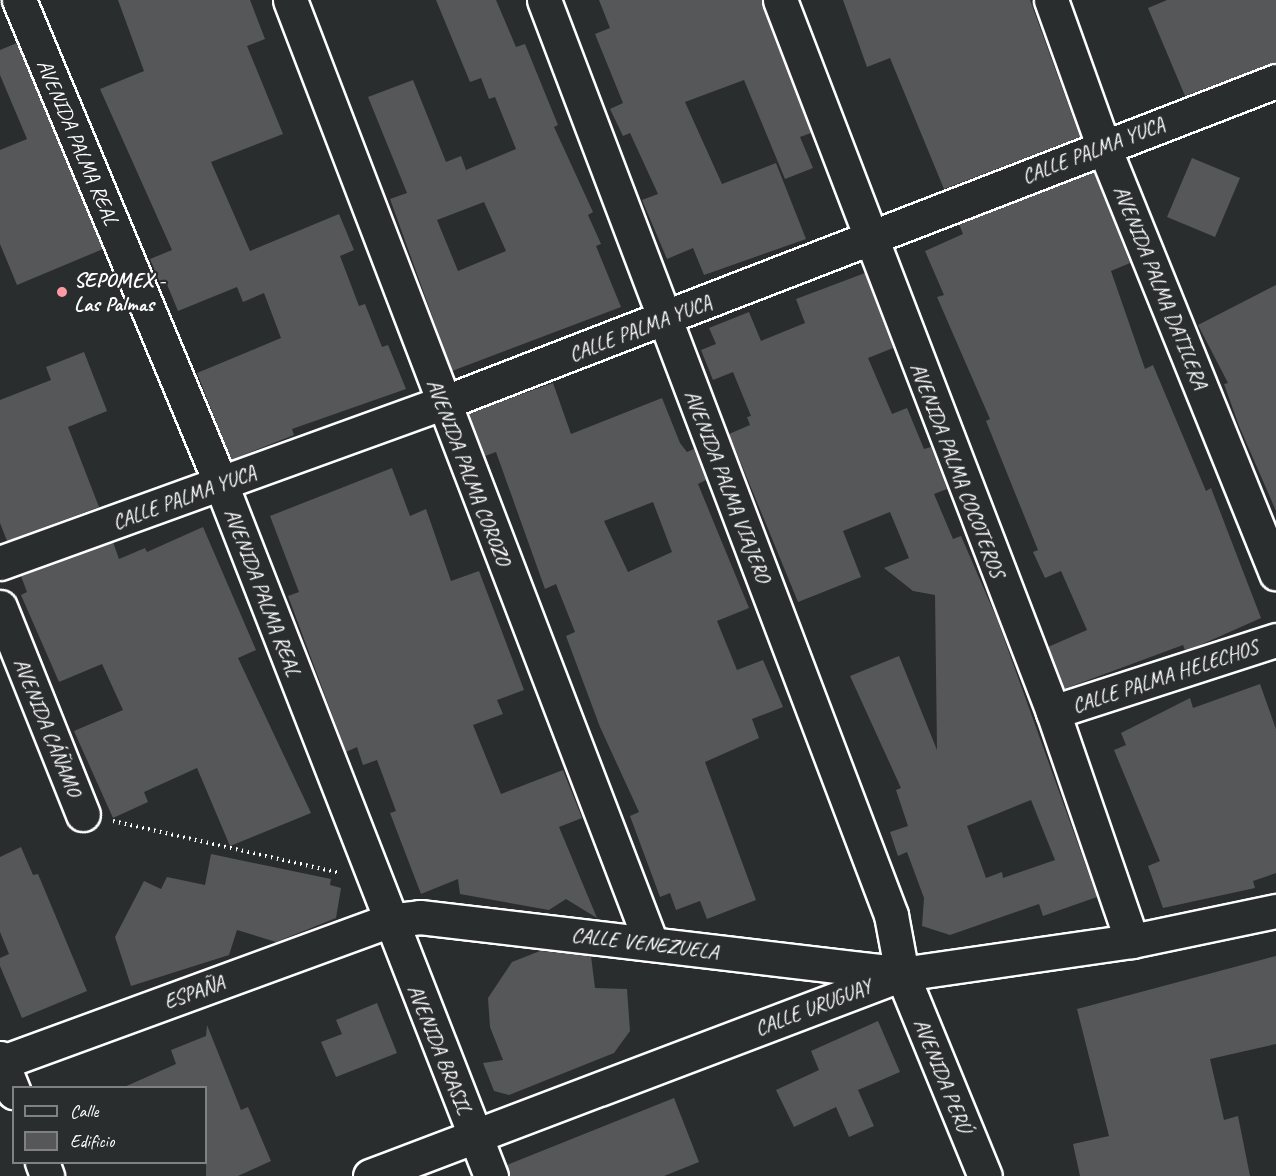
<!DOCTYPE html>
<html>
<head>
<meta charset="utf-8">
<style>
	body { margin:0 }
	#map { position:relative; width:1276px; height:1176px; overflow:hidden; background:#2a2d2e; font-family:Caveat,sans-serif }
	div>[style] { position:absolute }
	.building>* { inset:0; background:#555758 }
	.path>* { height:4px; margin-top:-2px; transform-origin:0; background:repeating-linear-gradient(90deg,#fff 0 1.5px,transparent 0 6px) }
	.roads { filter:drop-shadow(2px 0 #fff) drop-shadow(-2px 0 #fff) drop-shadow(0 2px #fff) drop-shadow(0 -2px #fff) }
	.minor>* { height:33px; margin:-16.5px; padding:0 16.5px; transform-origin:16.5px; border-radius:16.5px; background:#2a2d2e }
	.dots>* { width:16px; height:16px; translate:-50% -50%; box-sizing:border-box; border:3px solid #2a2d2e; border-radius:50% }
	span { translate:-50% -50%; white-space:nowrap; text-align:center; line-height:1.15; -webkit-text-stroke:4.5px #2a2d2e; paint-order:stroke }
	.street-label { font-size:21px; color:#fff }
	.poi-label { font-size:21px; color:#fff; font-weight:700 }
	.left { translate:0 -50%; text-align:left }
	.legend { position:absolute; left:12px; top:1086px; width:195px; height:78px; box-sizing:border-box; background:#2a2d2e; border:2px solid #7f8182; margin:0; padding:8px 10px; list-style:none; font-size:18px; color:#fff }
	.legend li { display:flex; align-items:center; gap:12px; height:30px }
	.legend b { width:30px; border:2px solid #7f8182 }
</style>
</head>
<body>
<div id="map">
	<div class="building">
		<div style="clip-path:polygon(118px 0,250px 0,265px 39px,247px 46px,283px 134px,211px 162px,250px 251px,339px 214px,354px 250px,340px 256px,359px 306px,365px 304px,382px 347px,388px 345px,406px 389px,292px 429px,294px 435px,231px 460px,197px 373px,281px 338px,264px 293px,243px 302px,237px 287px,178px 311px,166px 282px,161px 285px,150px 259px,172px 250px,100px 89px,144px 71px)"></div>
		<div style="clip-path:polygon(evenodd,436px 0,496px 0,516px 47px,525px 44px,558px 125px,554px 127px,593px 212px,588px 215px,601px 244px,596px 246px,621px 307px,452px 371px,390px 199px,407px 193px,368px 97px,413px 80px,446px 162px,461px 156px,466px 170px,516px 149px,495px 97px,489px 99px,481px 78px,470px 82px,436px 0,484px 202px,506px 251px,458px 271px,437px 220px,484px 202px)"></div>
		<div style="clip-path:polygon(599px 0,762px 0,811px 133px,800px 137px,813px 168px,785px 179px,744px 80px,685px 102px,722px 184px,776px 163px,806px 239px,704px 275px,693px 248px,667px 259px,642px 200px,658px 194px,630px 133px,623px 136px,610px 109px,623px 103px,595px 34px,610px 28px)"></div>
		<div style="clip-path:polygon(843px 0,1030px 0,1080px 137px,944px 189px,890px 58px,867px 67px)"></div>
		<div style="clip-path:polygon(1167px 0,1276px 0,1276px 62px,1185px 96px,1148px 8px)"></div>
		<div style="clip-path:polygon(17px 43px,103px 249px,17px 285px,0 244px,0 150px,27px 139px,0 75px,0 50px)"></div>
		<div style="clip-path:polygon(1192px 158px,1240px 178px,1215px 237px,1167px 217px)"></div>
		<div style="clip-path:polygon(1094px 172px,1130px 263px,1111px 271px,1145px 369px,1153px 365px,1206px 491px,1211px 488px,1261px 618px,1198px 646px,1185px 650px,1183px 645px,1064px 689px,1048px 647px,1087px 630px,1061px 571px,1045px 578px,1033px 552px,1038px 550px,986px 421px,990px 419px,937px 297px,944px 295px,925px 251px,963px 234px,959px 224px)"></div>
		<div style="clip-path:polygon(evenodd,865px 273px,893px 348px,868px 358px,892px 414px,907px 408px,924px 449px,931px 447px,947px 489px,934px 494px,953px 539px,961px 536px,997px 619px,1097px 897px,1043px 916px,1039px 904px,950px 935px,922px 926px,924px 898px,907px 852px,898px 856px,890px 832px,908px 826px,896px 790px,901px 788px,850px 676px,899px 656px,937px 750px,935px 595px,913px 591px,884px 568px,909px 558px,890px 512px,843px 531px,861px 577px,798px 602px,729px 434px,750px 425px,747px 417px,751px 416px,733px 372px,713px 380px,701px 350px,716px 344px,709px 328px,749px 312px,761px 341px,805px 323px,796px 299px,865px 273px,1031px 800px,1055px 860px,1003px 878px,1002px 872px,986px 878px,967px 826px,1031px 800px)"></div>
		<div style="clip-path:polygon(1276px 285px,1276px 511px,1239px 426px,1224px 384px,1228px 383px,1198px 325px)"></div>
		<div style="clip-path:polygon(84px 352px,107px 411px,68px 427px,99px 507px,7px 541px,0 523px,0 400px,51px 380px,46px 367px)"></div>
		<div style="clip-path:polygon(evenodd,553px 383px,571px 434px,662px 398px,680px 443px,687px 452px,694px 449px,706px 480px,698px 484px,749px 608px,717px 621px,737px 670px,763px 660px,783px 707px,752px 719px,759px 738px,705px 762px,756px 900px,707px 919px,700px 901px,676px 910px,670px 893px,660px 897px,630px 816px,639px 812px,600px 727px,566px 636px,575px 632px,556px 584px,545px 589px,496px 452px,485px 456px,469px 413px,553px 383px,653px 502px,672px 552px,628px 572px,604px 521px,653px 502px)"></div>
		<div style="clip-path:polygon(392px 468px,410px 516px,426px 509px,451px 581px,479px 571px,524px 690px,497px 700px,503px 714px,473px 725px,501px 794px,563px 770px,582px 818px,559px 827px,597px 918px,566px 899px,549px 910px,460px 894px,458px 879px,421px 894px,390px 813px,396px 811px,377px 760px,363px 765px,357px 747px,346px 752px,288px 596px,299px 592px,270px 516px)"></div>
		<div style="clip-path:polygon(203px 527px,256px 650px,238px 658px,311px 813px,230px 846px,197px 768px,144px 792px,148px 802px,113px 818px,74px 731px,123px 710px,102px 664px,59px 682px,21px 595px,27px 592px,21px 576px,113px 542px,119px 559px,145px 548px,147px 552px)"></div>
		<div style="clip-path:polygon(1260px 684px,1276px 729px,1276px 873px,1253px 881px,1255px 888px,1163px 908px,1148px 866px,1160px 861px,1114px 750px,1126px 745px,1121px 733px,1190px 698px,1193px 708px)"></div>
		<div style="clip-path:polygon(21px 847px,33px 875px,38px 874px,87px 991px,22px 1018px,0 966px,0 958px,9px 954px,0 932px,0 857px)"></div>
		<div style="clip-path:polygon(211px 854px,331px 879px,330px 885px,341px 888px,336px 918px,276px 942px,237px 930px,229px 955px,131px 986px,115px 937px,144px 881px,161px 889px,167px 877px,205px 885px)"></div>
		<div style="clip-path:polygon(540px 951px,591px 956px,595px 988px,627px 989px,630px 1031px,614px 1053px,509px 1095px,494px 1091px,483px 1063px,503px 1060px,490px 1027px,488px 998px,512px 962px)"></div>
		<div style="clip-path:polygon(1276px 956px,1276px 1044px,1210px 1059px,1224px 1120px,1238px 1116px,1250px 1176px,1080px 1176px,1073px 1144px,1109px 1136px,1077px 1009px)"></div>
		<div style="clip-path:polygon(377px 1003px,397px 1053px,336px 1077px,321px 1042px,342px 1034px,336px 1020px)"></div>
		<div style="clip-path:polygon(878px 1021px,900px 1072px,858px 1090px,874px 1126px,849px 1137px,836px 1107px,794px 1127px,776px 1090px,819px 1070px,811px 1051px)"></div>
		<div style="clip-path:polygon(207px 1025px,241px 1110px,248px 1107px,271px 1161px,238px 1176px,206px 1176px,206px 1088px,122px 1088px,176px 1064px,171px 1050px,206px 1036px)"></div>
		<div style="clip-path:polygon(674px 1098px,699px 1162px,664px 1176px,509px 1176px,507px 1165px)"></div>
	</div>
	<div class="path">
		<div style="left:113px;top:821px;width:233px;rotate:12.9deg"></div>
	</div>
	<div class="roads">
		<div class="minor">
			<div style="left:19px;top:0;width:524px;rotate:67.35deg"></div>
			<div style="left:221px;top:484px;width:743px;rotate:68.69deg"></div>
			<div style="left:290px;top:0;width:1010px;rotate:69.05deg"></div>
			<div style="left:544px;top:0;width:979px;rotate:69.23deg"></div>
			<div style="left:891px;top:915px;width:60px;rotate:79.4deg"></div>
			<div style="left:902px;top:974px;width:218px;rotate:67.7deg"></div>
			<div style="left:780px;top:0;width:763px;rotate:69.02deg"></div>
			<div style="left:1053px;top:712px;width:242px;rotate:71deg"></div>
			<div style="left:1051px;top:0;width:154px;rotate:70.3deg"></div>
			<div style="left:1103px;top:145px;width:462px;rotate:68deg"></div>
			<div style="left:0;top:563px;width:471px;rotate:-19.9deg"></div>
			<div style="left:443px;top:403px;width:893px;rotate:-21.13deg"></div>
			<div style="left:0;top:607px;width:223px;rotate:68.2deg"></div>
			<div style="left:1053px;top:712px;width:234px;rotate:-17.9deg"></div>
			<div style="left:0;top:1058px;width:37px;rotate:68deg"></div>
			<div style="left:0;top:1063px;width:413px;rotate:-20.1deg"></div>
			<div style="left:388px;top:921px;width:32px;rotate:-7deg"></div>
			<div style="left:420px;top:917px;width:480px;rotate:6.7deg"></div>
			<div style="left:42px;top:1162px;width:15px;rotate:70deg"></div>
			<div style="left:370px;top:1176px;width:569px;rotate:-20.79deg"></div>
			<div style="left:902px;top:974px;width:232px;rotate:-8.2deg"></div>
			<div style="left:1132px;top:941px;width:147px;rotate:-11.8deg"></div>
		</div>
	</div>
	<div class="dots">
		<div style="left:62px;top:292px;background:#ff9aa2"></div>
	</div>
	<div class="street-label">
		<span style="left:78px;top:142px;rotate:67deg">AVENIDA PALMA REAL</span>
		<span style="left:1093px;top:150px;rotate:-21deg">CALLE PALMA YUCA</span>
		<span style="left:1161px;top:287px;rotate:68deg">AVENIDA PALMA DATILERA</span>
		<span style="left:640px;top:328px;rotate:-21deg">CALLE PALMA YUCA</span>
		<span style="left:958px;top:470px;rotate:69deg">AVENIDA PALMA COCOTEROS</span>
		<span style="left:469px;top:472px;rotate:69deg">AVENIDA PALMA COROZO</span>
		<span style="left:728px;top:486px;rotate:69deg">AVENIDA PALMA VIAJERO</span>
		<span style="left:184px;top:497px;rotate:-20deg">CALLE PALMA YUCA</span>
		<span style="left:263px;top:592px;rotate:69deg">AVENIDA PALMA REAL</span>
		<span style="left:1165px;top:676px;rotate:-18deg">CALLE PALMA HELECHOS</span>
		<span style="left:48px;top:727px;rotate:68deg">AVENIDA CÁÑAMO</span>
		<span style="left:645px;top:943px;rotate:7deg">CALLE VENEZUELA</span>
		<span style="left:194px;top:992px;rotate:-20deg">ESPAÑA</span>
		<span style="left:813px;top:1007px;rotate:-21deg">CALLE URUGUAY</span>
		<span style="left:440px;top:1049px;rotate:68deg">AVENIDA BRASIL</span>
		<span style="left:943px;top:1075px;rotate:68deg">AVENIDA PERÚ</span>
	</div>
	<div class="poi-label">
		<span class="left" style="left:74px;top:292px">SEPOMEX -<br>Las Palmas</span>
	</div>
	<ul class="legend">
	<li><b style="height:8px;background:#2a2d2e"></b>Calle</li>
	<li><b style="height:16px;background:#555758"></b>Edificio</li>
	</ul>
</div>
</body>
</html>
